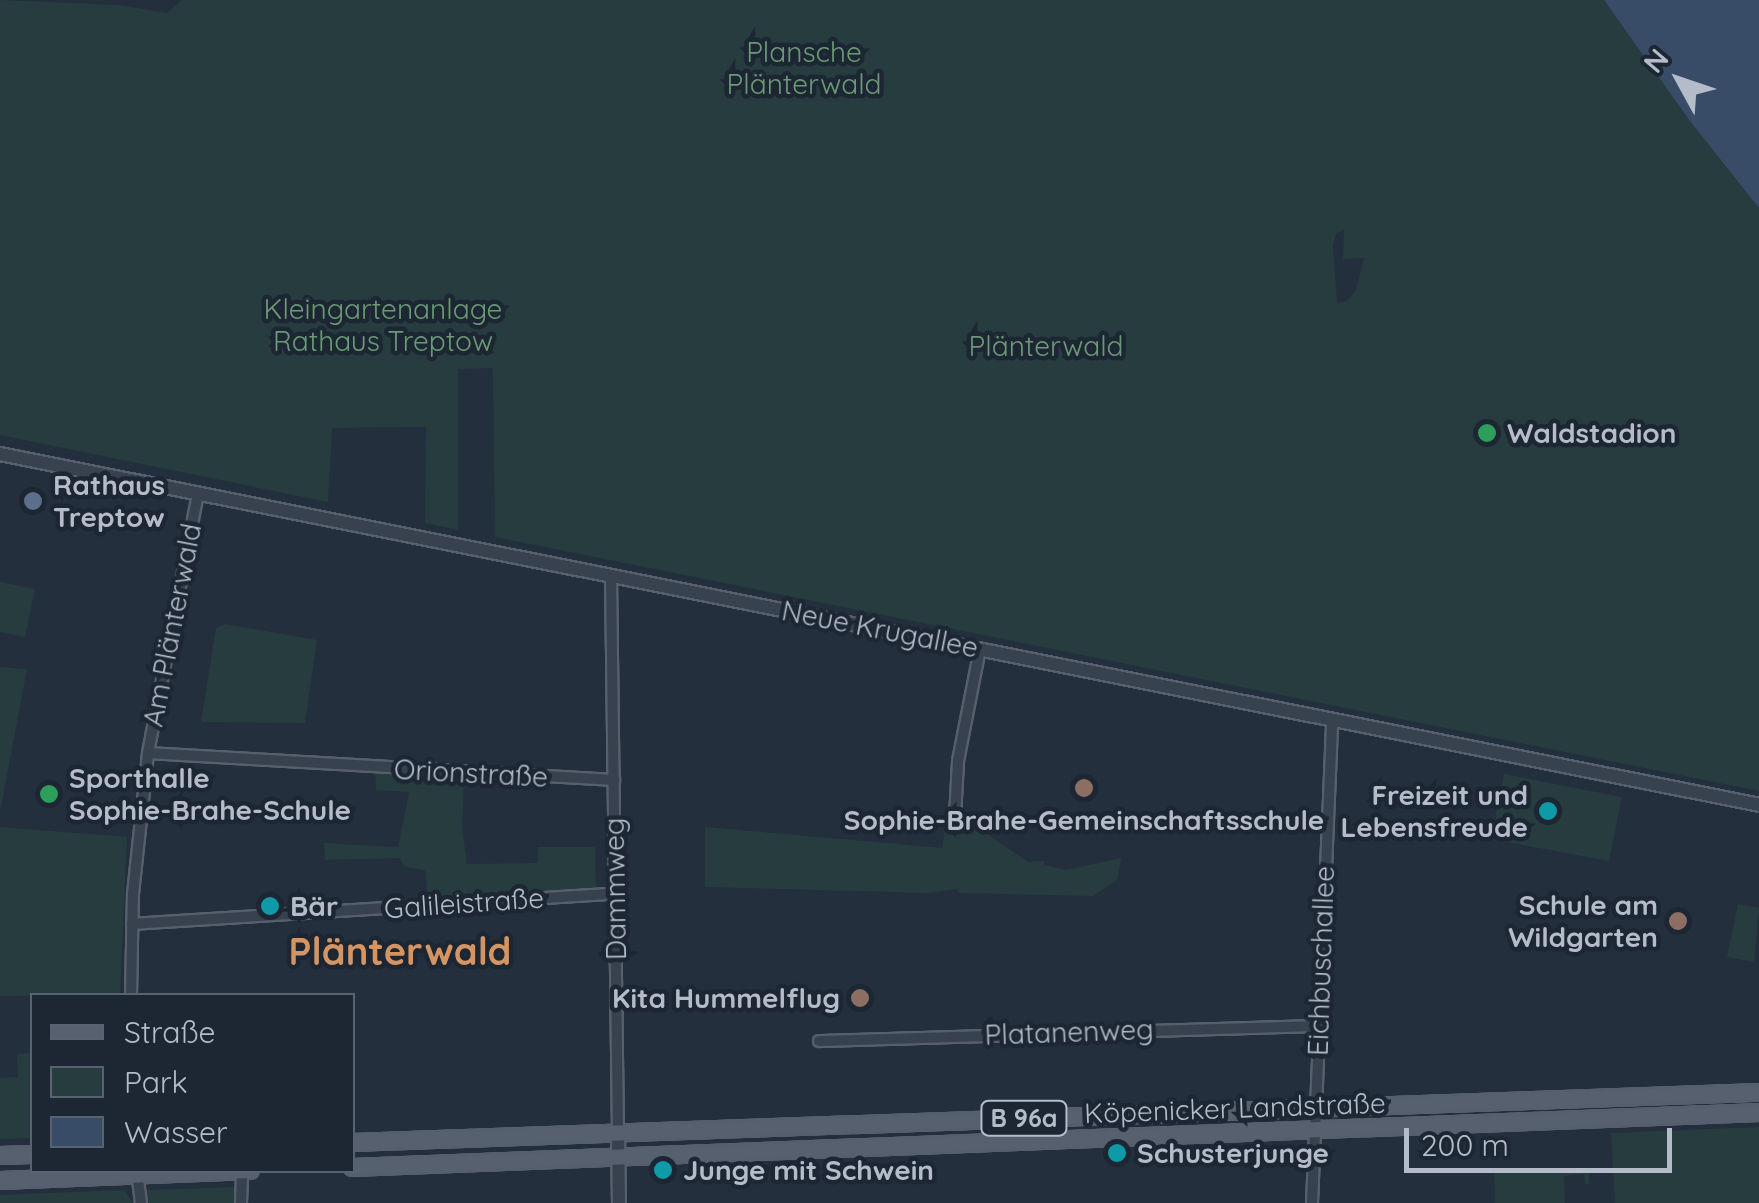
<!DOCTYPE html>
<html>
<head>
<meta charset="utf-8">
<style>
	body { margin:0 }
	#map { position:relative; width:1759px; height:1203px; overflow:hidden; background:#242f3e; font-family:Quicksand,sans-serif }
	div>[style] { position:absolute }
	.green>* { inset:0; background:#263c3f }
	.water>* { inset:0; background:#394c67 }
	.roads { filter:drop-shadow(2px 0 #565f6c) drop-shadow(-2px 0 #565f6c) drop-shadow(0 2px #565f6c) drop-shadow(0 -2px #565f6c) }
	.minor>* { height:10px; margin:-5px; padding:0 5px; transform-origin:5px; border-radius:5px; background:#38414e }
	.tertiary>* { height:12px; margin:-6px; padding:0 6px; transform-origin:6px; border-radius:6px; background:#38414e }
	.primary>* { height:15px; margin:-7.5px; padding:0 7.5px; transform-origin:7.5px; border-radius:7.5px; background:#56606e }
	.dots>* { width:28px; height:28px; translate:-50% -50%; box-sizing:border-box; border:5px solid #1d2633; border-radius:50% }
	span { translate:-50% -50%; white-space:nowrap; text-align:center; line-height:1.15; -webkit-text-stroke:9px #1d2633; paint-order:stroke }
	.shield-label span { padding:2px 8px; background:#1d2633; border:2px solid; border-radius:8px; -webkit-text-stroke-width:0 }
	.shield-label { font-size:25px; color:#b4bcc9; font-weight:700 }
	.park-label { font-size:28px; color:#6b9a76 }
	.poi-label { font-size:28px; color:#b4bcc9; font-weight:700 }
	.left { translate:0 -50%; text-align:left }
	.right { translate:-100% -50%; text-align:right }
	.street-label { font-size:28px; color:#b4bcc9 }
	.district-label { font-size:38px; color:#d59563; font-weight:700 }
	.legend { position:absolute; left:30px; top:993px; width:325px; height:180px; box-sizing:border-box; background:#1d2633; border:2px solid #59626f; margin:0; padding:12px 18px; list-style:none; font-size:30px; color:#b4bcc9 }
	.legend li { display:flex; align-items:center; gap:20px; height:50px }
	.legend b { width:50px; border:2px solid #59626f }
	.north { position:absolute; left:1629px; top:30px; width:100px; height:100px; -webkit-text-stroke:8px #1d2633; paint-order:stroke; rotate:310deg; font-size:28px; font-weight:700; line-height:40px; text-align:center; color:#b4bcc9 }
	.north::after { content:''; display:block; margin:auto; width:35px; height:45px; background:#b4bcc9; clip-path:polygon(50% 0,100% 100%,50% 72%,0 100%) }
	.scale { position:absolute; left:1404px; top:1128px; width:268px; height:45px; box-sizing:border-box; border:5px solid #b4bcc9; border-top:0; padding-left:12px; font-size:30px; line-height:35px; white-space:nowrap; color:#b4bcc9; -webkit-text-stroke:8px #1d2633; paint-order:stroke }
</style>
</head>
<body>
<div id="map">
	<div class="green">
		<div style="clip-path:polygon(evenodd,0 0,119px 5px,167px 13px,182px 0,1604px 0,1759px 208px,1759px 791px,495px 537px,493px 368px,458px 369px,458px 530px,425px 523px,426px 427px,332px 428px,328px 502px,0 435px,0 0,1344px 229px,1343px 259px,1364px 258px,1356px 290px,1347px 301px,1337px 303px,1333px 245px,1336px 234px,1344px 229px)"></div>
		<div style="clip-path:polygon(0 582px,35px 589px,25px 637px,0 632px)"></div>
		<div style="clip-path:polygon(225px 624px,317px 640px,305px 723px,201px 722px,216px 628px)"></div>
		<div style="clip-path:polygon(0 667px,27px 669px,1px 807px,0 807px)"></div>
		<div style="clip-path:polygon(375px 773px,464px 778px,462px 828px,467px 864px,538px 863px,538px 847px,595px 847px,596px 888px,428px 899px,425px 870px,405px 867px,399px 858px,325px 860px,324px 843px,398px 847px,409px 792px,376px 790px)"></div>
		<div style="clip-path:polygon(1504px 774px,1622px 797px,1609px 861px,1491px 839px)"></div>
		<div style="clip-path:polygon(969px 822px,1028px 862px,1044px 861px,1044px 865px,1066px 870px,1121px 858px,1117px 880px,1093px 896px,959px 893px,957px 889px,928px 893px,705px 887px,705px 827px,942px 848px,946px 823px)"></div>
		<div style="clip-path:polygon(0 827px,127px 837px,120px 995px,0 996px)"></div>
		<div style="clip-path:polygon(1738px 904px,1759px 908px,1754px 962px,1727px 957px)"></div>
		<div style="clip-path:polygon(32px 1053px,32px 1138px,0 1139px,0 1078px,18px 1077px,17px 1054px)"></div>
		<div style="clip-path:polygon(1759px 1127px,1759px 1203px,1615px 1203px,1611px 1133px)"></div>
		<div style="clip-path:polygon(1589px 1168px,1589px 1184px,1585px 1184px,1584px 1174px,1564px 1176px,1565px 1203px,1495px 1203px,1494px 1172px)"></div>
		<div style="clip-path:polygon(238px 1187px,237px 1203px,145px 1203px,144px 1190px)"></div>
		<div style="clip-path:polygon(124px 1190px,133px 1203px,0 1203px,0 1195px)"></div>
	</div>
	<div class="water">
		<div style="clip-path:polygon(1604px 0,1759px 0,1759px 208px,1690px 121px)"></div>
	</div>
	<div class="roads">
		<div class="minor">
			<div style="left:611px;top:576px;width:558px;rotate:89.28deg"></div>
			<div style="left:148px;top:753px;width:467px;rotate:3.3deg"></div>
			<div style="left:955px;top:817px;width:56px;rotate:-86.9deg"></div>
			<div style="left:958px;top:761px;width:114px;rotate:-78.9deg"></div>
			<div style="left:132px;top:924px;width:484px;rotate:-3.6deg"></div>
			<div style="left:131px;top:996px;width:102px;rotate:-88.9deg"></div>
			<div style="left:133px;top:894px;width:142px;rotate:-83.9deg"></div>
			<div style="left:148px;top:753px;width:265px;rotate:-79.1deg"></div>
			<div style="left:819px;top:1041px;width:500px;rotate:-1.72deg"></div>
			<div style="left:137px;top:1171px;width:32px;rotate:83deg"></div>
			<div style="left:241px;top:1203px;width:33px;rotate:-88deg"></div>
			<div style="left:1312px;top:1203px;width:484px;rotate:-87.6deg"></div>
		</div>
		<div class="tertiary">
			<div style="left:0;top:454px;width:1794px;rotate:11.28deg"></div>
			<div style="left:618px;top:1134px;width:69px;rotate:89.2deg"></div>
		</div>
		<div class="primary">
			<div style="left:352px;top:1142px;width:1408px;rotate:-2.04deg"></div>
			<div style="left:0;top:1155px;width:32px;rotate:-2deg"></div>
			<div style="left:352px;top:1167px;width:1408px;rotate:-2.24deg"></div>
			<div style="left:0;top:1180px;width:250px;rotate:-2.3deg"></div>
		</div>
	</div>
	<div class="dots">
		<div style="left:1487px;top:433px;background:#2e9e5b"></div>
		<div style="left:33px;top:501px;background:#5c6f8a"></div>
		<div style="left:1084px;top:788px;background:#8d6e63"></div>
		<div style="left:49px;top:794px;background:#2e9e5b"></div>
		<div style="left:1548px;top:811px;background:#0f9aa8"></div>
		<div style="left:270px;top:906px;background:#0f9aa8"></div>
		<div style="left:1678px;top:921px;background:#8d6e63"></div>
		<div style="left:860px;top:998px;background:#8d6e63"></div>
		<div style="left:1117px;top:1153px;background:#0f9aa8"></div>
		<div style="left:663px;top:1170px;background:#0f9aa8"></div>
	</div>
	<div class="shield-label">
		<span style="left:1024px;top:1118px">B 96a</span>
	</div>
	<div class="park-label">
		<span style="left:804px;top:68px">Plansche<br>Plänterwald</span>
		<span style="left:383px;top:325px">Kleingartenanlage<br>Rathaus Treptow</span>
		<span style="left:1046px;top:346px">Plänterwald</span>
	</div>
	<div class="poi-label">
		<span class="left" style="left:1507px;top:433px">Waldstadion</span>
		<span class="left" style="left:53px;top:501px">Rathaus<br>Treptow</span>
		<span class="left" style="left:69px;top:794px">Sporthalle<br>Sophie-Brahe-Schule</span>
		<span class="right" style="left:1528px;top:811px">Freizeit und<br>Lebensfreude</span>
		<span style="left:1084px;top:820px">Sophie-Brahe-Gemeinschaftsschule</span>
		<span class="right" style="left:1658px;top:921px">Schule am<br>Wildgarten</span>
		<span class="left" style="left:290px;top:906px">Bär</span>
		<span class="right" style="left:840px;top:998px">Kita Hummelflug</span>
		<span class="left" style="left:1137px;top:1153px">Schusterjunge</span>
		<span class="left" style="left:683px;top:1170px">Junge mit Schwein</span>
	</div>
	<div class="street-label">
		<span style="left:172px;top:625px;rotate:-79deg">Am Plänterwald</span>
		<span style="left:880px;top:629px;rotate:11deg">Neue Krugallee</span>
		<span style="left:471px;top:773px;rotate:3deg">Orionstraße</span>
		<span style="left:615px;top:889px;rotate:-91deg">Dammweg</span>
		<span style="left:464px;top:903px;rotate:-4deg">Galileistraße</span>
		<span style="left:1321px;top:961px;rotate:-88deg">Eichbuschallee</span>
		<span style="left:1069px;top:1032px;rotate:-2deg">Platanenweg</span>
		<span style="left:1235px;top:1108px;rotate:-2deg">Köpenicker Landstraße</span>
	</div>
	<div class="district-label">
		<span style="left:400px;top:952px">Plänterwald</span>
	</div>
	<ul class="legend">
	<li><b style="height:12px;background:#56606e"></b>Straße</li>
	<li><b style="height:28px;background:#263c3f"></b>Park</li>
	<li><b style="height:28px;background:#394c67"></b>Wasser</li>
	</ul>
	<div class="north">N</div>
	<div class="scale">200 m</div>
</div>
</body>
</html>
